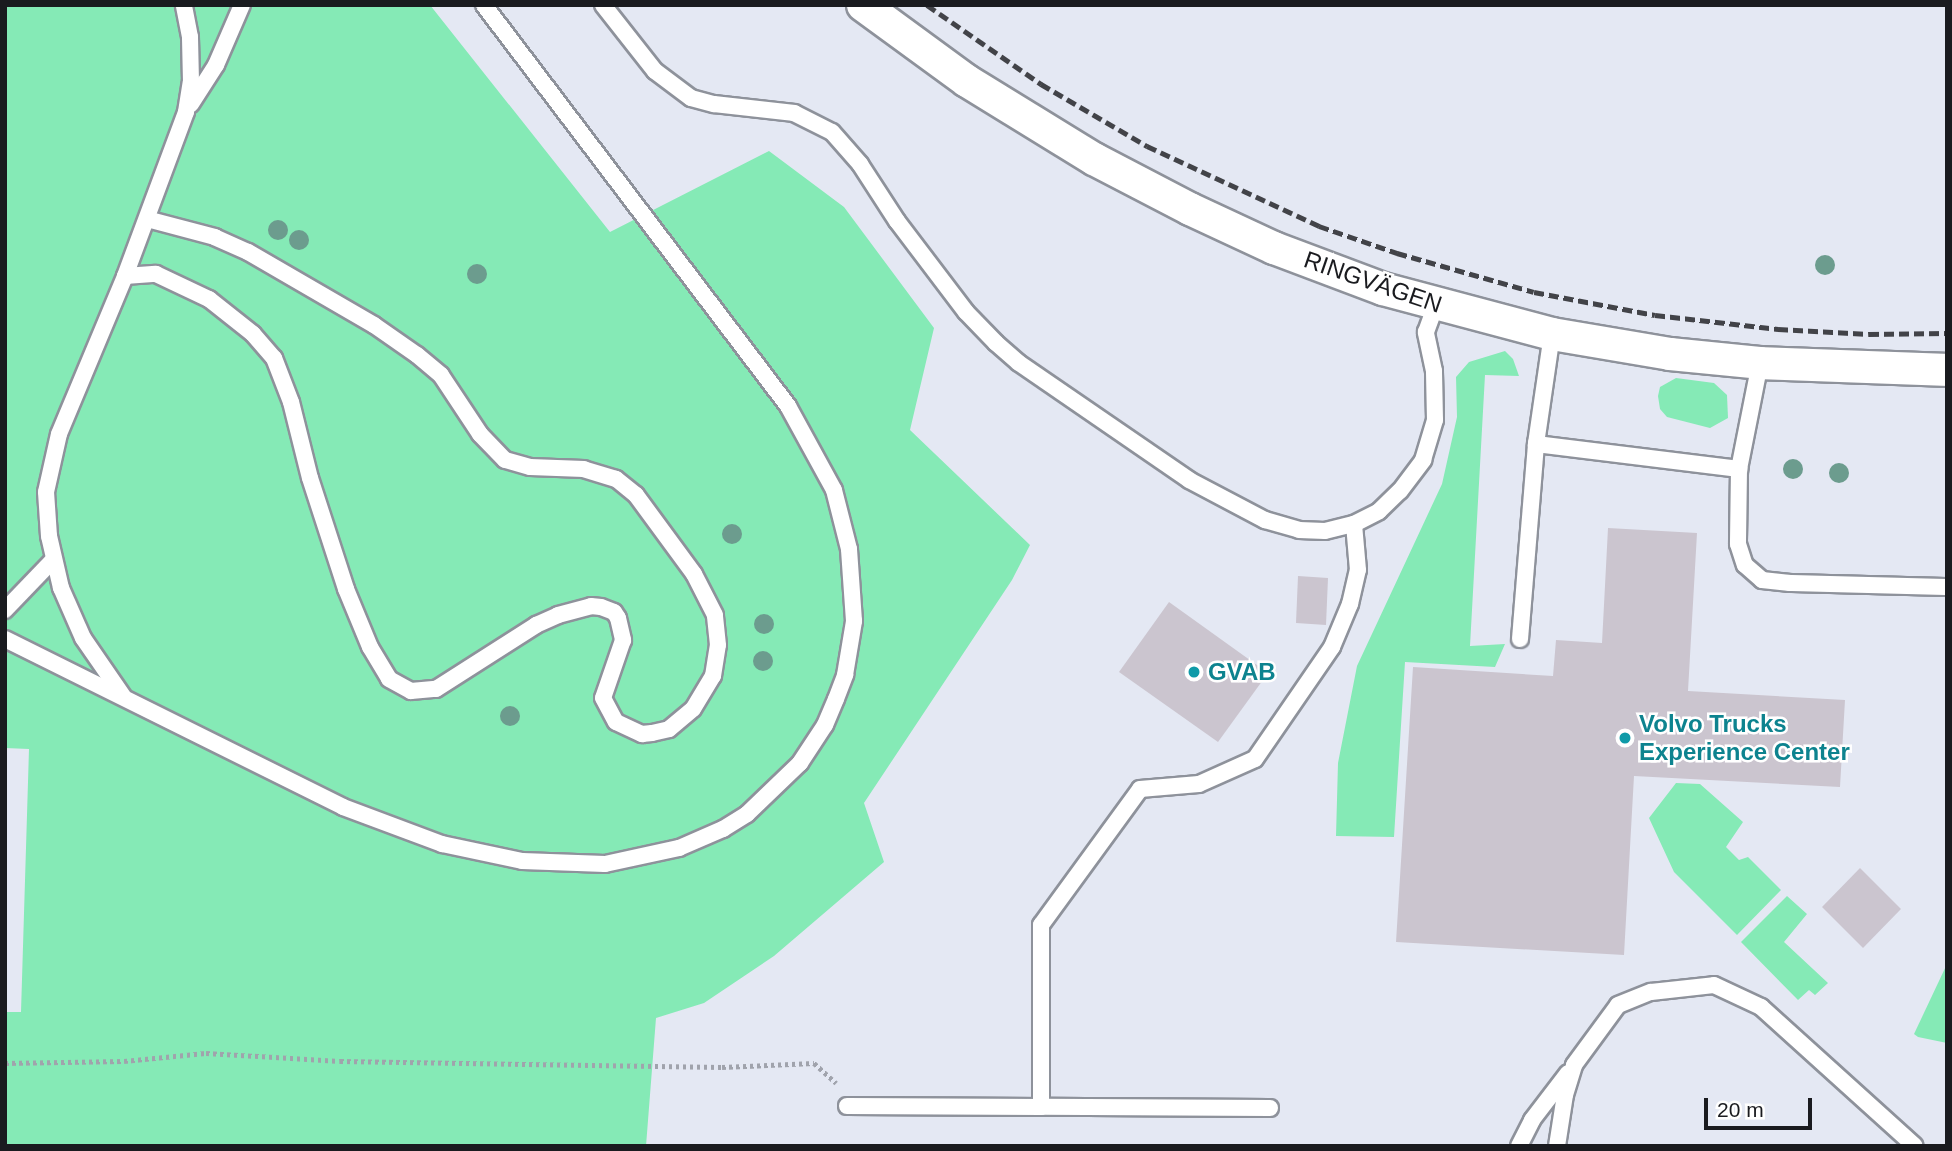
<!DOCTYPE html>
<html>
<head>
<meta charset="utf-8">
<style>
	body { margin:0 }
	#map { position:relative; width:1952px; height:1151px; overflow:hidden; background:#e4e8f3; font-family:Arial,sans-serif }
	div>[style] { position:absolute }
	.green>* { inset:0; background:#85eab6 }
	.building>* { inset:0; background:#cbc5cf }
	.path>* { height:4.5px; margin-top:-2.25px; transform-origin:0; background:repeating-linear-gradient(90deg,#a0a3ac 0 3.5px,transparent 0 7px) }
	.roads { filter:drop-shadow(2px 0 #8e929b) drop-shadow(-2px 0 #8e929b) drop-shadow(0 2px #8e929b) drop-shadow(0 -2px #8e929b) }
	.lane>* { height:16px; margin:-8px; padding:0 8px; transform-origin:8px; border-radius:8px; background:#fff }
	.street>* { height:32px; margin:-16px; padding:0 16px; transform-origin:16px; border-radius:16px; background:#fff }
	.rail>* { height:5px; margin-top:-2.5px; transform-origin:0; background:repeating-linear-gradient(90deg,#424348 0 10px,transparent 0 15px) }
	.trees>* { width:20px; height:20px; margin:-10px; border-radius:50%; background:#6c9c8e }
	.dots>* { width:19px; height:19px; translate:-50% -50%; box-sizing:border-box; border:4px solid #fff; border-radius:50% }
	span { translate:-50% -50%; white-space:nowrap; text-align:center; line-height:1.15; -webkit-text-stroke:5px #fff; paint-order:stroke }
	.street-label { font-size:24px; color:#1a1b1f }
	.culture-label { font-size:24px; color:#0d838f; font-weight:700 }
	.left { translate:0 -50%; text-align:left }
	.frame { position:absolute; inset:0; border:7px solid #1a1b1f; pointer-events:none }
	.scale { position:absolute; left:1704px; top:1098px; width:108px; height:32px; box-sizing:border-box; border:4px solid #1a1b1f; border-top:0; padding-left:9px; font-size:21px; line-height:24px; white-space:nowrap; color:#1a1b1f; -webkit-text-stroke:5px #fff; paint-order:stroke }
</style>
</head>
<body>
<div id="map">
	<div class="green">
		<div style="clip-path:polygon(5px 5px,430px 5px,610px 232px,769px 151px,844px 207px,934px 328px,910px 430px,1030px 545px,1012px 580px,864px 803px,884px 862px,774px 956px,704px 1003px,656px 1018px,646px 1146px,5px 1146px,5px 1012px,21px 1012px,29px 749px,5px 748px)"></div>
		<div style="clip-path:polygon(1505px 351px,1513px 359px,1519px 376px,1485px 375px,1470px 646px,1505px 644px,1495px 667px,1405px 662px,1394px 837px,1336px 836px,1338px 763px,1357px 666px,1442px 484px,1457px 417px,1456px 377px,1469px 362px)"></div>
		<div style="clip-path:polygon(1676px 378px,1714px 383px,1727px 395px,1728px 418px,1710px 428px,1667px 417px,1660px 409px,1658px 396px,1660px 387px)"></div>
		<div style="clip-path:polygon(1676px 783px,1700px 784px,1743px 822px,1726px 847px,1739px 860px,1748px 857px,1781px 890px,1737px 935px,1674px 872px,1649px 818px)"></div>
		<div style="clip-path:polygon(1787px 896px,1807px 914px,1784px 942px,1828px 983px,1815px 995px,1809px 990px,1798px 1000px,1741px 942px)"></div>
		<div style="clip-path:polygon(1947px 964px,1947px 1043px,1918px 1037px,1914px 1034px)"></div>
	</div>
	<div class="building">
		<div style="clip-path:polygon(1608px 528px,1697px 533px,1688px 691px,1845px 700px,1840px 787px,1634px 776px,1624px 955px,1396px 942px,1413px 667px,1553px 676px,1556px 640px,1602px 643px)"></div>
		<div style="clip-path:polygon(1298px 576px,1328px 578px,1326px 625px,1296px 623px)"></div>
		<div style="clip-path:polygon(1169px 602px,1268px 673px,1218px 742px,1119px 672px)"></div>
		<div style="clip-path:polygon(1860px 868px,1901px 909px,1863px 948px,1822px 907px)"></div>
	</div>
	<div class="path">
		<div style="left:5px;top:1063px;width:119px;rotate:-1deg"></div>
		<div style="left:124px;top:1061px;width:82px;rotate:-5.6deg"></div>
		<div style="left:206px;top:1053px;width:134px;rotate:3.4deg"></div>
		<div style="left:340px;top:1061px;width:382px;rotate:0.9deg"></div>
		<div style="left:722px;top:1067px;width:92px;rotate:-2.5deg"></div>
		<div style="left:814px;top:1063px;width:30px;rotate:42deg"></div>
	</div>
	<div class="roads">
		<div class="lane">
			<div style="left:603px;top:5px;width:84px;rotate:51.8deg"></div>
			<div style="left:655px;top:71px;width:45px;rotate:36.9deg"></div>
			<div style="left:691px;top:98px;width:24px;rotate:15deg"></div>
			<div style="left:714px;top:104px;width:81px;rotate:6.4deg"></div>
			<div style="left:794px;top:113px;width:42px;rotate:26.6deg"></div>
			<div style="left:832px;top:132px;width:43px;rotate:48.8deg"></div>
			<div style="left:860px;top:164px;width:68px;rotate:57deg"></div>
			<div style="left:897px;top:221px;width:114px;rotate:52.8deg"></div>
			<div style="left:966px;top:312px;width:43px;rotate:45.9deg"></div>
			<div style="left:996px;top:343px;width:30px;rotate:41deg"></div>
			<div style="left:1019px;top:363px;width:206px;rotate:34.5deg"></div>
			<div style="left:1189px;top:480px;width:86px;rotate:27.8deg"></div>
			<div style="left:1265px;top:520px;width:35px;rotate:16deg"></div>
			<div style="left:1299px;top:530px;width:26px;rotate:2deg"></div>
			<div style="left:1325px;top:531px;width:30px;rotate:-14deg"></div>
			<div style="left:1354px;top:524px;width:28px;rotate:-27deg"></div>
			<div style="left:1379px;top:511px;width:29px;rotate:-44deg"></div>
			<div style="left:1400px;top:491px;width:39px;rotate:-53deg"></div>
			<div style="left:1423px;top:460px;width:42px;rotate:-73.3deg"></div>
			<div style="left:1435px;top:420px;width:49px;rotate:-91.2deg"></div>
			<div style="left:1434px;top:371px;width:40px;rotate:-102deg"></div>
			<div style="left:1426px;top:332px;width:30px;rotate:-70deg"></div>
			<div style="left:191px;top:104px;width:46px;rotate:-57.3deg"></div>
			<div style="left:216px;top:65px;width:65px;rotate:-66.6deg"></div>
			<div style="left:125px;top:276px;width:31px;rotate:-4deg"></div>
			<div style="left:156px;top:274px;width:59px;rotate:25.3deg"></div>
			<div style="left:209px;top:299px;width:56px;rotate:38.5deg"></div>
			<div style="left:253px;top:334px;width:32px;rotate:49deg"></div>
			<div style="left:274px;top:358px;width:47px;rotate:68.9deg"></div>
			<div style="left:291px;top:402px;width:78px;rotate:76deg"></div>
			<div style="left:310px;top:478px;width:117px;rotate:72deg"></div>
			<div style="left:346px;top:589px;width:63px;rotate:67.5deg"></div>
			<div style="left:370px;top:647px;width:37px;rotate:59deg"></div>
			<div style="left:389px;top:679px;width:25px;rotate:29deg"></div>
			<div style="left:411px;top:691px;width:25px;rotate:-5deg"></div>
			<div style="left:436px;top:689px;width:119px;rotate:-32.6deg"></div>
			<div style="left:536px;top:625px;width:24px;rotate:-24deg"></div>
			<div style="left:558px;top:615px;width:34px;rotate:-15deg"></div>
			<div style="left:591px;top:606px;width:10px;rotate:6deg"></div>
			<div style="left:601px;top:607px;width:14px;rotate:21deg"></div>
			<div style="left:614px;top:612px;width:7px;rotate:56deg"></div>
			<div style="left:618px;top:618px;width:23px;rotate:77deg"></div>
			<div style="left:623px;top:640px;width:61px;rotate:109deg"></div>
			<div style="left:603px;top:698px;width:27px;rotate:62deg"></div>
			<div style="left:616px;top:722px;width:29px;rotate:25deg"></div>
			<div style="left:642px;top:734px;width:10px;rotate:-6deg"></div>
			<div style="left:652px;top:733px;width:17px;rotate:-13deg"></div>
			<div style="left:669px;top:729px;width:31px;rotate:-40deg"></div>
			<div style="left:693px;top:709px;width:39px;rotate:-59deg"></div>
			<div style="left:713px;top:676px;width:31px;rotate:-81deg"></div>
			<div style="left:718px;top:645px;width:30px;rotate:-96deg"></div>
			<div style="left:715px;top:615px;width:46px;rotate:-117.1deg"></div>
			<div style="left:694px;top:574px;width:98px;rotate:-126.3deg"></div>
			<div style="left:636px;top:495px;width:26px;rotate:-141deg"></div>
			<div style="left:616px;top:479px;width:34px;rotate:-163deg"></div>
			<div style="left:584px;top:469px;width:54px;rotate:-177.9deg"></div>
			<div style="left:530px;top:467px;width:26px;rotate:-164deg"></div>
			<div style="left:505px;top:460px;width:36px;rotate:-134deg"></div>
			<div style="left:480px;top:434px;width:71px;rotate:-123.5deg"></div>
			<div style="left:441px;top:375px;width:31px;rotate:-140deg"></div>
			<div style="left:417px;top:355px;width:52px;rotate:-145.1deg"></div>
			<div style="left:374px;top:325px;width:146px;rotate:-149.9deg"></div>
			<div style="left:248px;top:252px;width:36px;rotate:-156deg"></div>
			<div style="left:215px;top:237px;width:70px;rotate:-165.2deg"></div>
			<div style="left:1552px;top:334px;width:111px;rotate:98.3deg"></div>
			<div style="left:1536px;top:444px;width:205px;rotate:7deg"></div>
			<div style="left:1760px;top:363px;width:108px;rotate:101.2deg"></div>
			<div style="left:1739px;top:469px;width:75px;rotate:90.8deg"></div>
			<div style="left:1738px;top:544px;width:22px;rotate:72deg"></div>
			<div style="left:1745px;top:565px;width:23px;rotate:41deg"></div>
			<div style="left:1762px;top:580px;width:28px;rotate:6deg"></div>
			<div style="left:1790px;top:583px;width:157px;rotate:1.5deg"></div>
			<div style="left:5px;top:610px;width:69px;rotate:-46.2deg"></div>
			<div style="left:5px;top:639px;width:377px;rotate:26.4deg"></div>
			<div style="left:343px;top:807px;width:106px;rotate:20.5deg"></div>
			<div style="left:442px;top:844px;width:82px;rotate:12deg"></div>
			<div style="left:522px;top:861px;width:83px;rotate:2.1deg"></div>
			<div style="left:605px;top:864px;width:76px;rotate:-12.2deg"></div>
			<div style="left:679px;top:848px;width:48px;rotate:-23.4deg"></div>
			<div style="left:723px;top:829px;width:28px;rotate:-32deg"></div>
			<div style="left:747px;top:814px;width:74px;rotate:-43.9deg"></div>
			<div style="left:800px;top:763px;width:45px;rotate:-56.7deg"></div>
			<div style="left:825px;top:725px;width:28px;rotate:-67deg"></div>
			<div style="left:836px;top:699px;width:26px;rotate:-69deg"></div>
			<div style="left:845px;top:675px;width:55px;rotate:-80.5deg"></div>
			<div style="left:854px;top:621px;width:72px;rotate:-94deg"></div>
			<div style="left:849px;top:549px;width:61px;rotate:-104.3deg"></div>
			<div style="left:834px;top:490px;width:96px;rotate:-118.7deg"></div>
			<div style="left:788px;top:406px;width:503px;rotate:-127.17deg"></div>
			<div style="left:1520px;top:639px;width:196px;rotate:-85.3deg"></div>
			<div style="left:123px;top:696px;width:70px;rotate:-124.6deg"></div>
			<div style="left:83px;top:638px;width:55px;rotate:-113.7deg"></div>
			<div style="left:61px;top:588px;width:53px;rotate:-103deg"></div>
			<div style="left:49px;top:536px;width:44px;rotate:-93.9deg"></div>
			<div style="left:46px;top:492px;width:59px;rotate:-77.4deg"></div>
			<div style="left:59px;top:434px;width:171px;rotate:-67.3deg"></div>
			<div style="left:125px;top:276px;width:175px;rotate:-69.6deg"></div>
			<div style="left:186px;top:112px;width:30px;rotate:-81deg"></div>
			<div style="left:191px;top:82px;width:45px;rotate:-91.3deg"></div>
			<div style="left:190px;top:37px;width:33px;rotate:-101deg"></div>
			<div style="left:847px;top:1106px;width:194px;rotate:0.3deg"></div>
			<div style="left:1270px;top:1108px;width:229px;rotate:-179.7deg"></div>
			<div style="left:1041px;top:1107px;width:182px;rotate:-90deg"></div>
			<div style="left:1041px;top:925px;width:168px;rotate:-53.9deg"></div>
			<div style="left:1140px;top:789px;width:59px;rotate:-4.8deg"></div>
			<div style="left:1199px;top:784px;width:61px;rotate:-24.1deg"></div>
			<div style="left:1255px;top:759px;width:136px;rotate:-55.5deg"></div>
			<div style="left:1332px;top:647px;width:47px;rotate:-67.3deg"></div>
			<div style="left:1350px;top:604px;width:35px;rotate:-77deg"></div>
			<div style="left:1358px;top:570px;width:46px;rotate:-95deg"></div>
			<div style="left:1519px;top:1146px;width:29px;rotate:-63deg"></div>
			<div style="left:1532px;top:1120px;width:59px;rotate:-52.5deg"></div>
			<div style="left:1557px;top:1146px;width:52px;rotate:-81.1deg"></div>
			<div style="left:1565px;top:1095px;width:31px;rotate:-73deg"></div>
			<div style="left:1574px;top:1065px;width:74px;rotate:-53.7deg"></div>
			<div style="left:1618px;top:1005px;width:35px;rotate:-22deg"></div>
			<div style="left:1651px;top:992px;width:63px;rotate:-6.3deg"></div>
			<div style="left:1714px;top:985px;width:52px;rotate:25.1deg"></div>
			<div style="left:1761px;top:1007px;width:207px;rotate:42.1deg"></div>
		</div>
		<div class="street">
			<div style="left:863px;top:5px;width:129px;rotate:36.2deg"></div>
			<div style="left:967px;top:81px;width:149px;rotate:31.6deg"></div>
			<div style="left:1094px;top:159px;width:108px;rotate:27.5deg"></div>
			<div style="left:1190px;top:209px;width:93px;rotate:24.9deg"></div>
			<div style="left:1274px;top:248px;width:116px;rotate:20.6deg"></div>
			<div style="left:1383px;top:289px;width:175px;rotate:14.9deg"></div>
			<div style="left:1552px;top:334px;width:120px;rotate:9.6deg"></div>
			<div style="left:1670px;top:354px;width:90px;rotate:5.7deg"></div>
			<div style="left:1760px;top:363px;width:187px;rotate:2.1deg"></div>
		</div>
	</div>
	<div class="rail">
		<div style="left:927px;top:5px;width:139px;rotate:34.7deg"></div>
		<div style="left:1041px;top:84px;width:123px;rotate:30.3deg"></div>
		<div style="left:1147px;top:146px;width:190px;rotate:24.9deg"></div>
		<div style="left:1319px;top:226px;width:83px;rotate:19.1deg"></div>
		<div style="left:1397px;top:253px;width:142px;rotate:15.9deg"></div>
		<div style="left:1534px;top:292px;width:123px;rotate:10.8deg"></div>
		<div style="left:1655px;top:315px;width:124px;rotate:6.5deg"></div>
		<div style="left:1778px;top:329px;width:91px;rotate:3.1deg"></div>
		<div style="left:1869px;top:334px;width:78px;rotate:-0.7deg"></div>
	</div>
	<div class="trees">
		<div style="left:278px;top:230px"></div>
		<div style="left:299px;top:240px"></div>
		<div style="left:1825px;top:265px"></div>
		<div style="left:477px;top:274px"></div>
		<div style="left:1793px;top:469px"></div>
		<div style="left:1839px;top:473px"></div>
		<div style="left:732px;top:534px"></div>
		<div style="left:764px;top:624px"></div>
		<div style="left:763px;top:661px"></div>
		<div style="left:510px;top:716px"></div>
	</div>
	<div class="dots">
		<div style="left:1194px;top:672px;background:#0f9aa8"></div>
		<div style="left:1625px;top:738px;background:#0f9aa8"></div>
	</div>
	<div class="street-label">
		<span style="left:1373px;top:282px;rotate:19deg">RINGVÄGEN</span>
	</div>
	<div class="culture-label">
		<span class="left" style="left:1208px;top:672px">GVAB</span>
		<span class="left" style="left:1639px;top:738px">Volvo Trucks<br>Experience Center</span>
	</div>
	<div class="frame"></div>
	<div class="scale">20 m</div>
</div>
</body>
</html>
